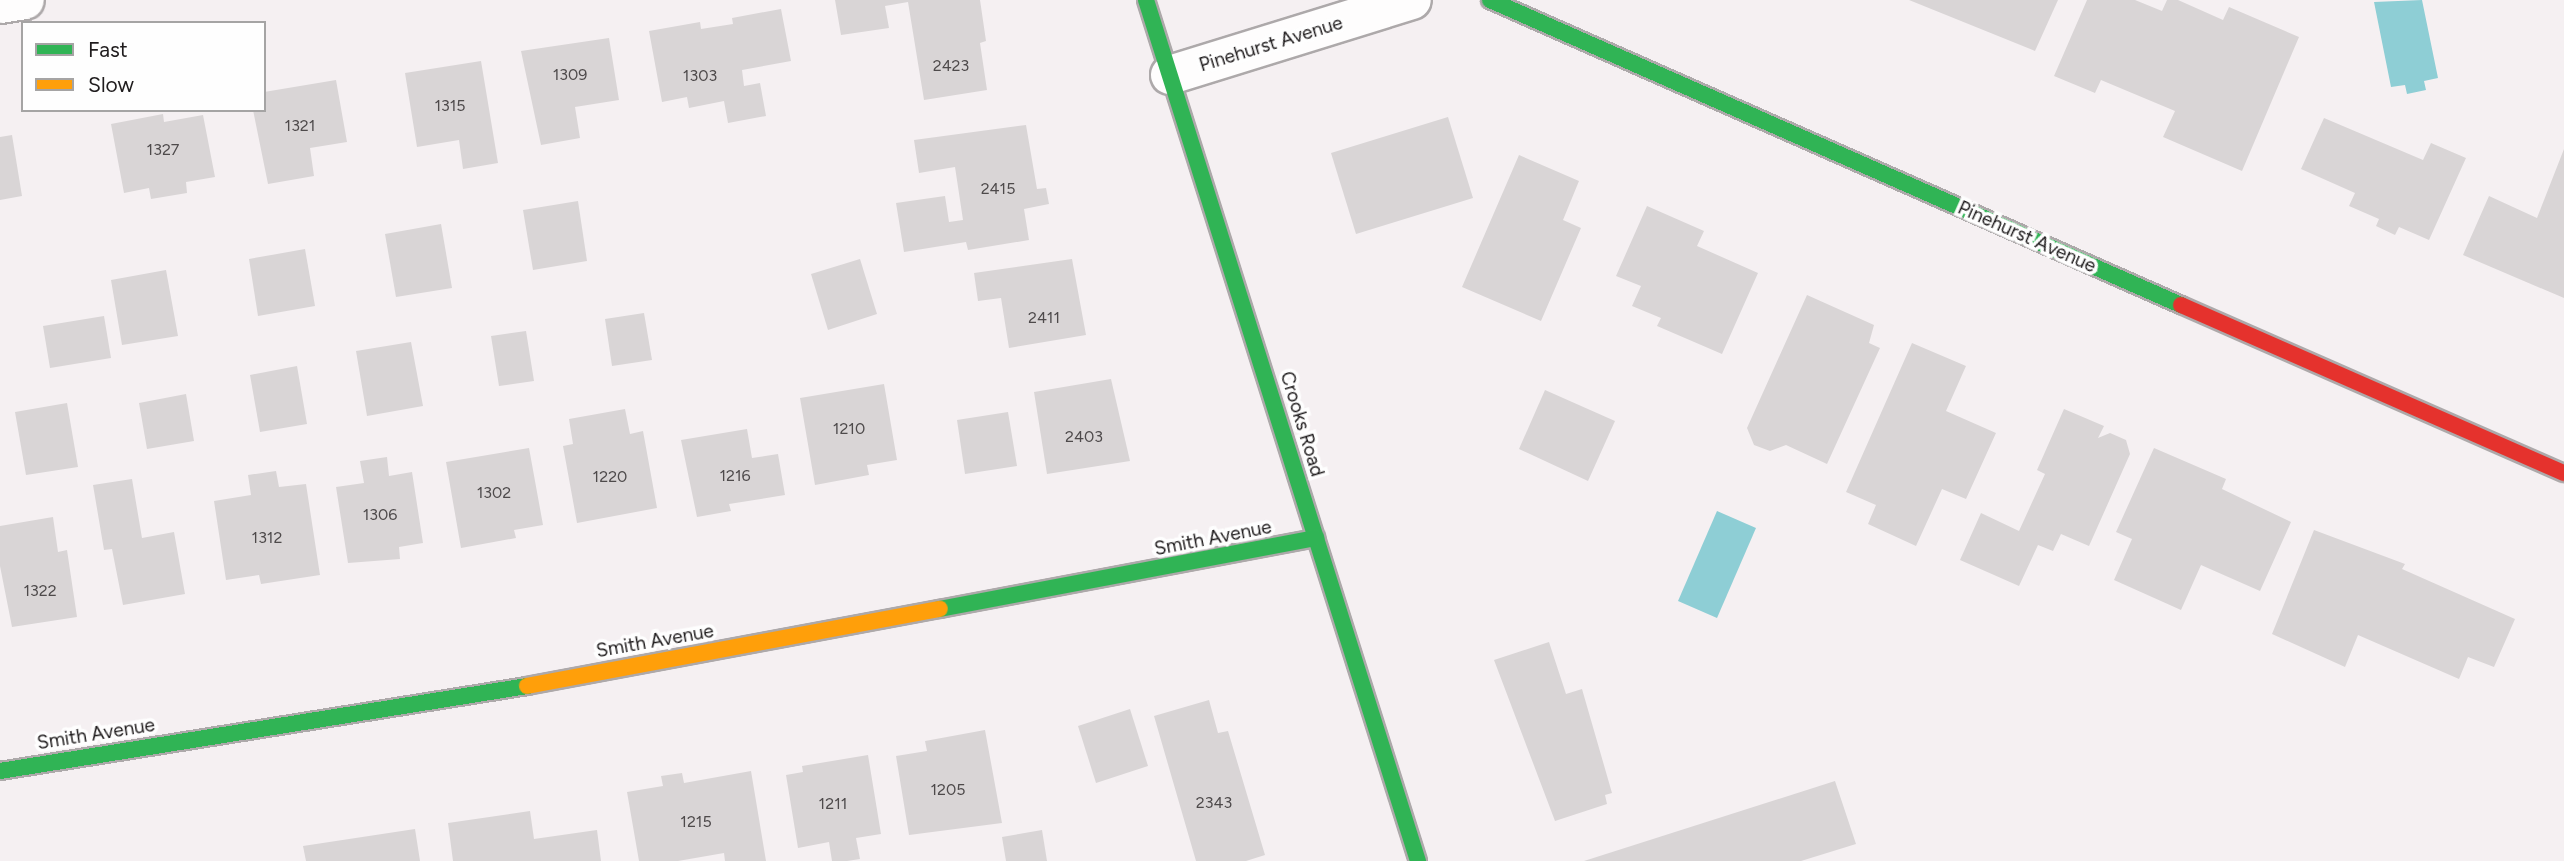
<!DOCTYPE html>
<html>
<head>
<meta charset="utf-8">
<style>
	body { margin:0 }
	#map { position:relative; width:2564px; height:861px; overflow:hidden; background:#f5f0f2; font-family:Figtree,sans-serif }
	div>[style] { position:absolute }
	.water>* { inset:0; background:#8eced5 }
	.building>* { inset:0; background:#d9d5d6 }
	.roads { filter:drop-shadow(2px 0 #ada9aa) drop-shadow(-2px 0 #ada9aa) drop-shadow(0 2px #ada9aa) drop-shadow(0 -2px #ada9aa) }
	.street>* { height:38px; margin:-19px; padding:0 19px; transform-origin:19px; border-radius:19px; background:#fefdfd }
	.fast>* { height:16px; margin:-8px; padding:0 8px; transform-origin:8px; border-radius:8px; background:#30b455 }
	.slow>* { height:16px; margin:-8px; padding:0 8px; transform-origin:8px; border-radius:8px; background:#ff9f0a }
	.jam>* { height:16px; margin:-8px; padding:0 8px; transform-origin:8px; border-radius:8px; background:#e5322d }
	span { translate:-50% -50%; white-space:nowrap; text-align:center; line-height:1.15; -webkit-text-stroke:7px #fefefe; paint-order:stroke }
	.number-label { font-size:16px; color:#4e4a4b }
	.number-label span { -webkit-text-stroke-width:0 }
	.street-label { font-size:19px; color:#1f1c1d }
	.legend { position:absolute; left:21px; top:21px; width:245px; height:91px; box-sizing:border-box; background:#fefefe; border:2px solid #a5a4a4; margin:0; padding:9px 12px; list-style:none; font-size:21px; color:#1f1c1d }
	.legend li { display:flex; align-items:center; gap:14px; height:35px }
	.legend b { width:35px; border:2px solid #a5a4a4 }
</style>
</head>
<body>
<div id="map">
	<div class="water">
		<div style="clip-path:polygon(2422px 0,2438px 78px,2424px 81px,2426px 90px,2407px 94px,2405px 85px,2391px 87px,2374px 2px)"></div>
		<div style="clip-path:polygon(1717px 511px,1756px 528px,1717px 618px,1678px 601px)"></div>
	</div>
	<div class="building">
		<div style="clip-path:polygon(835px 0,980px 0,986px 41px,980px 43px,987px 90px,924px 100px,908px 2px,885px 6px,889px 28px,841px 35px)"></div>
		<div style="clip-path:polygon(1909px 0,2058px 0,2035px 51px)"></div>
		<div style="clip-path:polygon(2087px 0,2135px 0,2162px 11px,2167px 0,2178px 0,2223px 20px,2229px 7px,2299px 37px,2242px 171px,2163px 137px,2175px 111px,2101px 80px,2095px 93px,2054px 76px)"></div>
		<div style="clip-path:polygon(781px 9px,791px 61px,742px 70px,744px 86px,760px 83px,766px 116px,728px 123px,724px 101px,689px 108px,687px 97px,662px 102px,649px 31px,700px 22px,701px 29px,733px 24px,732px 18px)"></div>
		<div style="clip-path:polygon(609px 38px,619px 100px,575px 107px,580px 138px,541px 145px,521px 51px)"></div>
		<div style="clip-path:polygon(481px 61px,498px 163px,463px 169px,459px 140px,417px 147px,405px 73px)"></div>
		<div style="clip-path:polygon(336px 80px,347px 142px,310px 148px,314px 176px,268px 184px,253px 110px,264px 110px,264px 92px)"></div>
		<div style="clip-path:polygon(163px 114px,164px 122px,203px 115px,215px 177px,186px 182px,187px 193px,151px 199px,149px 188px,124px 193px,111px 124px)"></div>
		<div style="clip-path:polygon(1448px 117px,1473px 198px,1356px 234px,1331px 153px)"></div>
		<div style="clip-path:polygon(2324px 118px,2423px 160px,2431px 143px,2466px 158px,2429px 240px,2399px 227px,2395px 235px,2376px 226px,2379px 219px,2349px 206px,2355px 193px,2301px 169px)"></div>
		<div style="clip-path:polygon(1026px 125px,1037px 189px,1046px 188px,1049px 204px,1024px 209px,1029px 240px,968px 250px,966px 242px,904px 252px,896px 203px,945px 196px,949px 222px,963px 220px,955px 167px,919px 173px,914px 140px)"></div>
		<div style="clip-path:polygon(12px 135px,22px 196px,0 200px,0 137px)"></div>
		<div style="clip-path:polygon(2564px 149px,2564px 298px,2463px 255px,2489px 196px,2537px 218px)"></div>
		<div style="clip-path:polygon(1519px 155px,1579px 181px,1563px 220px,1581px 228px,1541px 321px,1462px 287px)"></div>
		<div style="clip-path:polygon(578px 201px,587px 261px,533px 270px,523px 210px)"></div>
		<div style="clip-path:polygon(1647px 206px,1704px 231px,1697px 246px,1758px 273px,1722px 354px,1657px 326px,1661px 318px,1632px 306px,1641px 286px,1616px 276px)"></div>
		<div style="clip-path:polygon(441px 224px,452px 288px,396px 297px,385px 234px)"></div>
		<div style="clip-path:polygon(305px 249px,315px 306px,258px 316px,249px 259px)"></div>
		<div style="clip-path:polygon(860px 259px,877px 314px,828px 330px,811px 274px)"></div>
		<div style="clip-path:polygon(1072px 259px,1086px 335px,1009px 348px,1001px 298px,978px 301px,974px 273px)"></div>
		<div style="clip-path:polygon(166px 270px,178px 336px,122px 345px,111px 280px)"></div>
		<div style="clip-path:polygon(1807px 295px,1874px 325px,1869px 343px,1880px 348px,1827px 464px,1786px 445px,1770px 451px,1754px 445px,1747px 428px)"></div>
		<div style="clip-path:polygon(644px 313px,652px 360px,612px 366px,605px 319px)"></div>
		<div style="clip-path:polygon(104px 316px,111px 358px,50px 368px,43px 326px)"></div>
		<div style="clip-path:polygon(526px 331px,534px 381px,499px 386px,491px 336px)"></div>
		<div style="clip-path:polygon(411px 342px,423px 406px,367px 416px,356px 351px)"></div>
		<div style="clip-path:polygon(1912px 343px,1966px 366px,1946px 411px,1996px 433px,1966px 499px,1942px 489px,1916px 546px,1868px 524px,1876px 505px,1846px 492px)"></div>
		<div style="clip-path:polygon(297px 366px,307px 424px,260px 432px,250px 375px)"></div>
		<div style="clip-path:polygon(1111px 379px,1130px 461px,1047px 474px,1034px 392px)"></div>
		<div style="clip-path:polygon(884px 384px,897px 460px,867px 465px,869px 475px,815px 485px,800px 398px)"></div>
		<div style="clip-path:polygon(1545px 390px,1615px 421px,1588px 481px,1519px 449px)"></div>
		<div style="clip-path:polygon(186px 394px,194px 441px,147px 449px,139px 403px)"></div>
		<div style="clip-path:polygon(67px 403px,78px 467px,26px 475px,15px 412px)"></div>
		<div style="clip-path:polygon(625px 409px,630px 434px,643px 431px,657px 508px,577px 523px,563px 446px,573px 444px,569px 419px)"></div>
		<div style="clip-path:polygon(2064px 409px,2104px 426px,2098px 438px,2110px 433px,2126px 440px,2130px 454px,2089px 546px,2061px 534px,2053px 551px,2038px 545px,2019px 586px,1960px 560px,1981px 513px,2019px 531px,2045px 474px,2037px 470px)"></div>
		<div style="clip-path:polygon(1008px 412px,1017px 466px,965px 474px,957px 420px)"></div>
		<div style="clip-path:polygon(747px 429px,752px 458px,778px 454px,785px 495px,729px 504px,731px 511px,697px 517px,681px 440px)"></div>
		<div style="clip-path:polygon(529px 448px,543px 525px,514px 530px,516px 538px,461px 548px,446px 462px)"></div>
		<div style="clip-path:polygon(2154px 448px,2226px 479px,2222px 489px,2291px 522px,2260px 591px,2201px 565px,2181px 610px,2114px 580px,2132px 539px,2116px 532px)"></div>
		<div style="clip-path:polygon(387px 457px,389px 476px,412px 472px,423px 543px,399px 547px,400px 559px,348px 563px,336px 487px,364px 483px,360px 461px)"></div>
		<div style="clip-path:polygon(276px 471px,279px 487px,306px 484px,320px 575px,261px 584px,259px 575px,226px 580px,214px 501px,251px 495px,248px 475px)"></div>
		<div style="clip-path:polygon(132px 479px,142px 538px,174px 532px,185px 594px,123px 605px,112px 549px,104px 550px,93px 485px)"></div>
		<div style="clip-path:polygon(53px 517px,58px 552px,67px 550px,77px 617px,12px 627px,0 566px,0 526px)"></div>
		<div style="clip-path:polygon(2314px 530px,2405px 564px,2402px 569px,2515px 619px,2494px 667px,2468px 657px,2459px 679px,2358px 635px,2345px 667px,2272px 634px)"></div>
		<div style="clip-path:polygon(1549px 642px,1566px 694px,1582px 689px,1612px 793px,1605px 795px,1607px 804px,1555px 821px,1494px 660px)"></div>
		<div style="clip-path:polygon(1209px 700px,1218px 733px,1228px 731px,1265px 855px,1246px 861px,1196px 861px,1154px 716px)"></div>
		<div style="clip-path:polygon(1130px 709px,1148px 766px,1096px 783px,1078px 726px)"></div>
		<div style="clip-path:polygon(985px 730px,1002px 823px,909px 835px,896px 756px,927px 751px,925px 741px)"></div>
		<div style="clip-path:polygon(868px 755px,881px 834px,856px 838px,860px 859px,847px 861px,832px 861px,829px 842px,798px 848px,786px 775px,803px 772px,802px 766px)"></div>
		<div style="clip-path:polygon(751px 771px,766px 861px,725px 861px,724px 853px,678px 861px,639px 861px,627px 792px,663px 786px,661px 776px,682px 773px,684px 783px)"></div>
		<div style="clip-path:polygon(1835px 781px,1856px 844px,1801px 861px,1584px 861px)"></div>
		<div style="clip-path:polygon(530px 811px,534px 839px,597px 830px,601px 861px,453px 861px,448px 823px)"></div>
		<div style="clip-path:polygon(415px 829px,420px 861px,306px 861px,303px 846px)"></div>
		<div style="clip-path:polygon(1042px 830px,1047px 861px,1006px 861px,1002px 837px)"></div>
	</div>
	<div class="roads">
		<div class="street">
			<div style="left:0;top:4px;width:25px;rotate:-9deg"></div>
			<div style="left:1170px;top:75px;width:253px;rotate:-17.2deg"></div>
		</div>
		<div class="fast">
			<div style="left:1146px;top:0;width:903px;rotate:72.47deg"></div>
			<div style="left:1490px;top:0;width:755px;rotate:23.82deg"></div>
			<div style="left:940px;top:609px;width:383px;rotate:-10.7deg"></div>
			<div style="left:0;top:771px;width:534px;rotate:-9.16deg"></div>
		</div>
		<div class="slow">
			<div style="left:527px;top:686px;width:420px;rotate:-10.6deg"></div>
		</div>
		<div class="jam">
			<div style="left:2181px;top:305px;width:418px;rotate:23.7deg"></div>
		</div>
	</div>
	<div class="number-label">
		<span style="left:951px;top:66px">2423</span>
		<span style="left:570px;top:75px">1309</span>
		<span style="left:700px;top:76px">1303</span>
		<span style="left:450px;top:106px">1315</span>
		<span style="left:300px;top:126px">1321</span>
		<span style="left:163px;top:150px">1327</span>
		<span style="left:998px;top:189px">2415</span>
		<span style="left:1044px;top:318px">2411</span>
		<span style="left:849px;top:429px">1210</span>
		<span style="left:1084px;top:437px">2403</span>
		<span style="left:735px;top:476px">1216</span>
		<span style="left:610px;top:477px">1220</span>
		<span style="left:494px;top:493px">1302</span>
		<span style="left:380px;top:515px">1306</span>
		<span style="left:267px;top:538px">1312</span>
		<span style="left:40px;top:591px">1322</span>
		<span style="left:948px;top:790px">1205</span>
		<span style="left:1214px;top:803px">2343</span>
		<span style="left:833px;top:804px">1211</span>
		<span style="left:696px;top:822px">1215</span>
	</div>
	<div class="street-label">
		<span style="left:1271px;top:44px;rotate:-17deg">Pinehurst Avenue</span>
		<span style="left:2027px;top:237px;rotate:24deg">Pinehurst Avenue</span>
		<span style="left:1302px;top:424px;rotate:73deg">Crooks Road</span>
		<span style="left:1213px;top:538px;rotate:-11deg">Smith Avenue</span>
		<span style="left:655px;top:641px;rotate:-10deg">Smith Avenue</span>
		<span style="left:96px;top:734px;rotate:-9deg">Smith Avenue</span>
	</div>
	<ul class="legend">
	<li><b style="height:9px;background:#30b455"></b>Fast</li>
	<li><b style="height:9px;background:#ff9f0a"></b>Slow</li>
	</ul>
</div>
</body>
</html>
